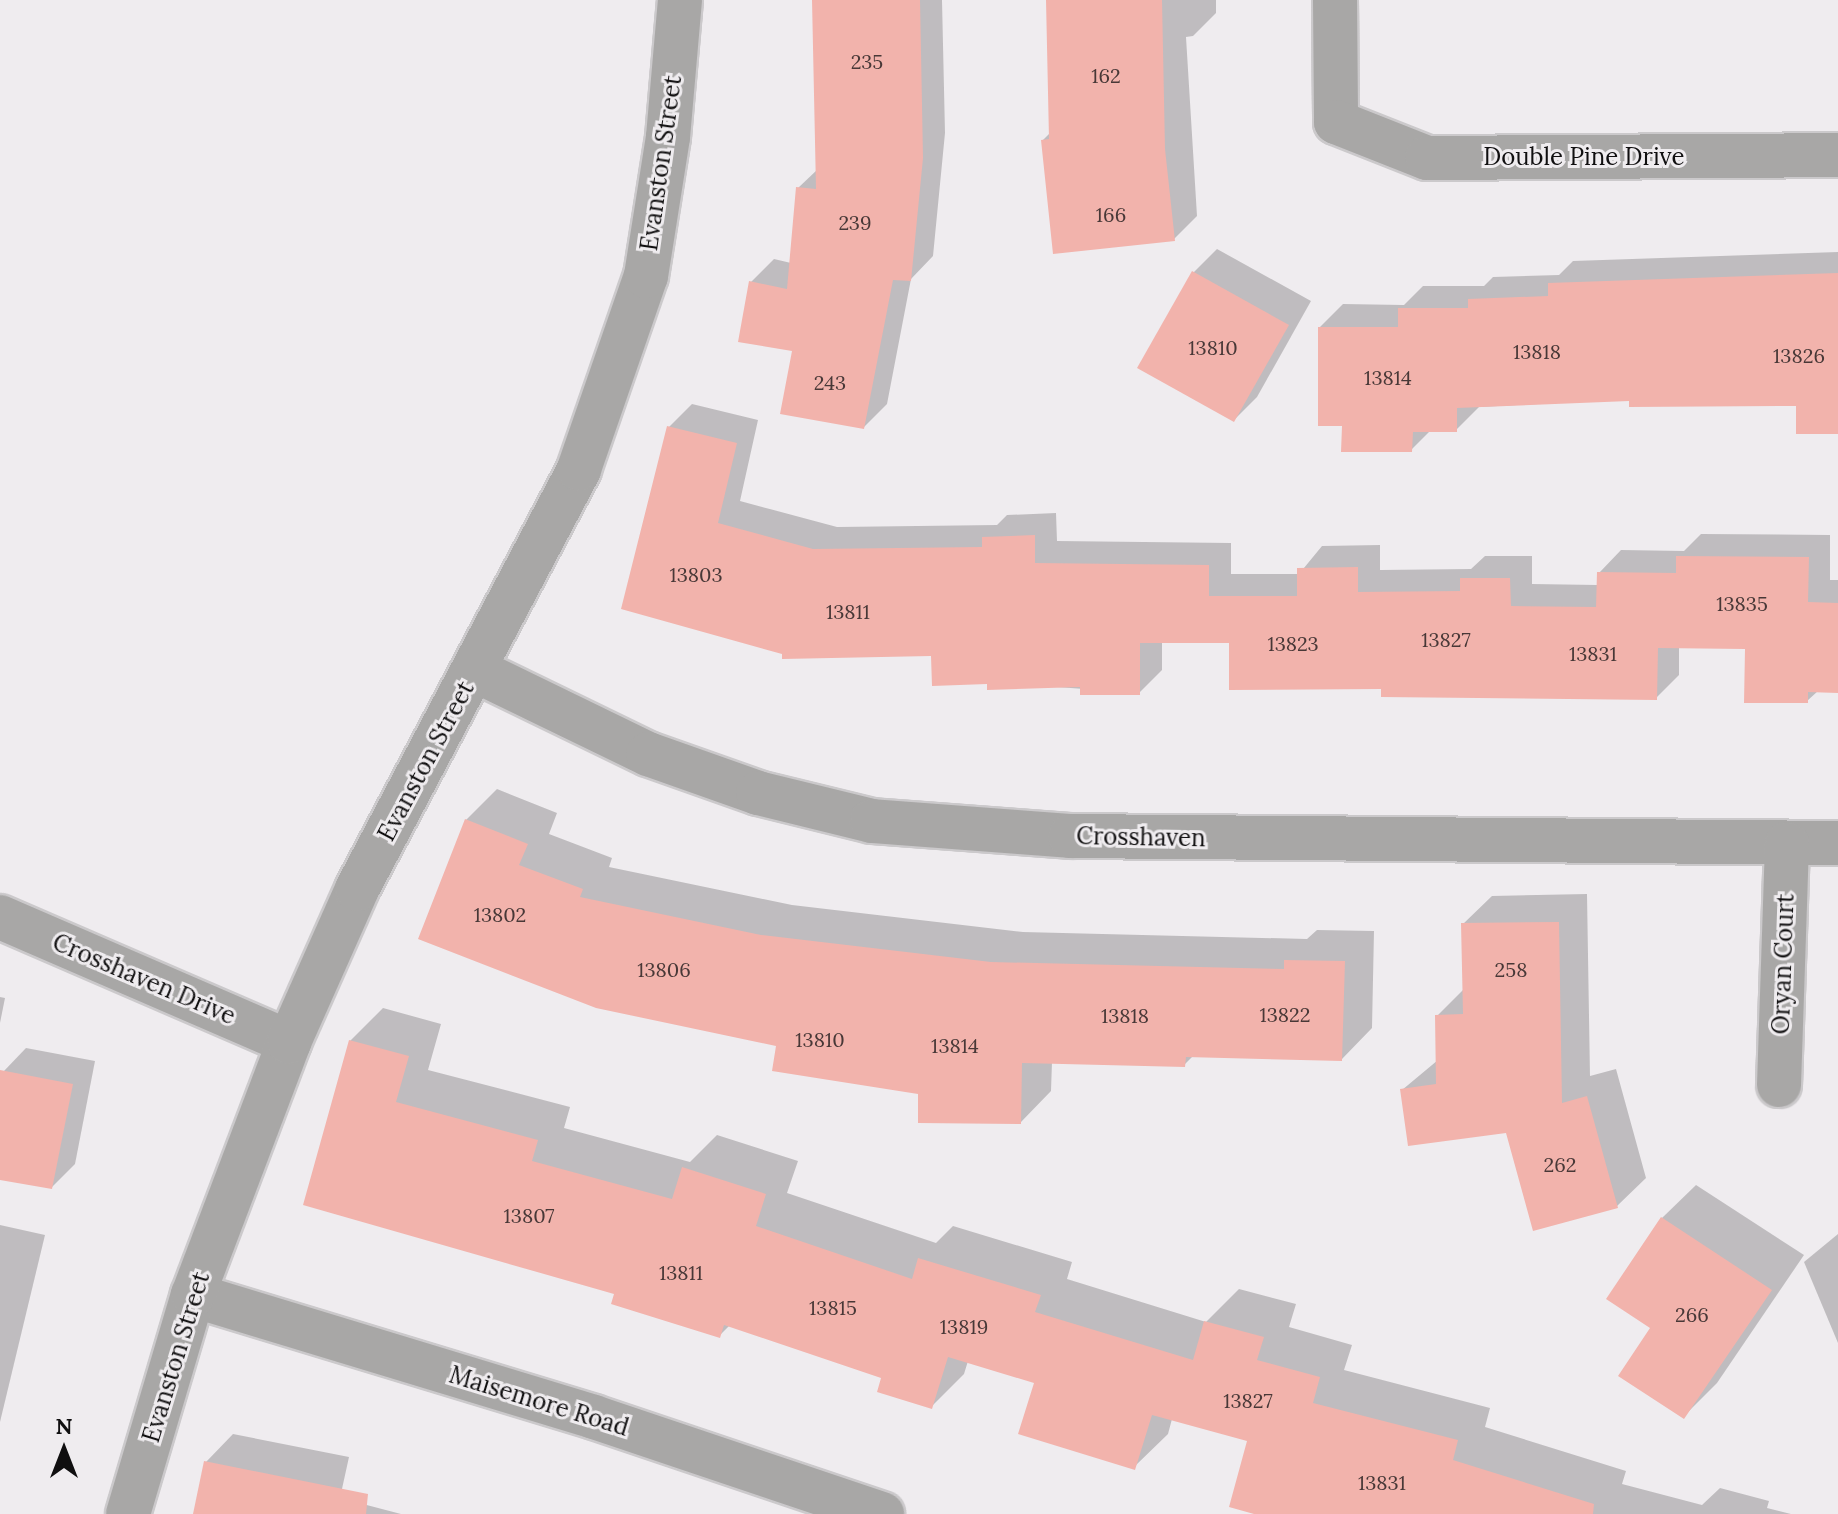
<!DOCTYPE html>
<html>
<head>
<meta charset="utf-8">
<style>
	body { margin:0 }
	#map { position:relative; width:1838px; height:1514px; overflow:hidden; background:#efecef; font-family:Lora,serif }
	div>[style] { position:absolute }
	.shadow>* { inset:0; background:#0003 }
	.building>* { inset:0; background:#f2b3ac }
	.roads { filter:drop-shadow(2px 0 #cbc9cb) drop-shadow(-2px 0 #cbc9cb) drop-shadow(0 2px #cbc9cb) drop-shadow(0 -2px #cbc9cb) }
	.minor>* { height:44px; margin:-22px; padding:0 22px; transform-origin:22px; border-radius:22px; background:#a8a7a6 }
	span { translate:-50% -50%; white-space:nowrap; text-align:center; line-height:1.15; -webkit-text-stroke:6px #efecef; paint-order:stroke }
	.number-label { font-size:20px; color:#483837 }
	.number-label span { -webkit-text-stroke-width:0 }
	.street-label { font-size:24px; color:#100f10 }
	.north { position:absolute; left:24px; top:1410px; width:80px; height:80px; -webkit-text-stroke:6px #efecef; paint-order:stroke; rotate:0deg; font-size:22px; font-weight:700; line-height:32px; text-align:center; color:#100f10 }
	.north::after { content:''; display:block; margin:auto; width:28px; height:36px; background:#100f10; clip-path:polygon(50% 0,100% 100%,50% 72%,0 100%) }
</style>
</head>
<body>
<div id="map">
	<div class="shadow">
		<div style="clip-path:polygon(814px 0,942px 0,945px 133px,933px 256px,911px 279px,887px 404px,864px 427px,794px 350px,751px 282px,774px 259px,791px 263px,798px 188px,818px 169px)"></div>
		<div style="clip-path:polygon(1048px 0,1216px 0,1216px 13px,1193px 36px,1186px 37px,1197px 216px,1174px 239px,1043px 140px,1051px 132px)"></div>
		<div style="clip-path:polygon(1217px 249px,1311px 301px,1257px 397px,1234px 420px,1139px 368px,1194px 272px)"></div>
		<div style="clip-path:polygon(1838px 252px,1838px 432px,1798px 404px,1631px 399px,1479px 407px,1456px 430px,1431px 430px,1411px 450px,1344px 424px,1320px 327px,1343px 304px,1404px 305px,1423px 286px,1484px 286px,1493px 277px,1559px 275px,1573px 261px)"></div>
		<div style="clip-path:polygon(692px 404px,758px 420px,740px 501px,837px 527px,997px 525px,1007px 515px,1056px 513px,1057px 541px,1231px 543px,1231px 574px,1299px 574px,1322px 546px,1380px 545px,1380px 570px,1471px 569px,1485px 556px,1532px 556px,1532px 584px,1598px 585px,1599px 573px,1621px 550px,1684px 551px,1701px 534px,1830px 535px,1830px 580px,1838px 580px,1838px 691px,1818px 691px,1807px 701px,1747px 647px,1679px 647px,1679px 675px,1656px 698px,1383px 687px,1231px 641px,1162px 641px,1162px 670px,1139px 693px,988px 682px,932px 654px,784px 652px,623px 608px,669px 427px)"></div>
		<div style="clip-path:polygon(497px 789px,557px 813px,549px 834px,612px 858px,609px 867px,792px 905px,1023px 932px,1307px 939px,1317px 930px,1374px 931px,1372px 1028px,1342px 1059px,1194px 1055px,1184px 1065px,1052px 1062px,1051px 1091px,1021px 1122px,778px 1044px,597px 1006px,466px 820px)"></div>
		<div style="clip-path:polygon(1587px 894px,1590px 1076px,1616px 1069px,1646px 1178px,1617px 1206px,1508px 1131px,1402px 1090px,1438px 1060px,1437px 1016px,1465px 988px,1463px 924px,1492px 896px)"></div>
		<div style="clip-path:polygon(0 997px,5px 998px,0 1023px)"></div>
		<div style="clip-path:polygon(383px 1008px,441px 1024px,428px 1070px,570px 1107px,564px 1128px,690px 1162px,717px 1135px,798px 1161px,787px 1193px,936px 1243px,953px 1226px,1072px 1262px,1067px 1279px,1206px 1322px,1239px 1289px,1296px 1304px,1289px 1327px,1352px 1345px,1344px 1370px,1490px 1408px,1485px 1427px,1626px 1471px,1622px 1484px,1702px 1505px,1720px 1488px,1769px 1501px,1767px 1508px,1791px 1514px,1262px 1514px,1250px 1440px,1172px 1419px,1168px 1434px,1134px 1467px,1036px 1382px,968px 1361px,964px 1374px,931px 1407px,884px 1377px,730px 1325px,719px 1336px,616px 1292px,305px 1204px,350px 1041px)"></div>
		<div style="clip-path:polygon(26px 1048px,95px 1061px,75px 1164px,52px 1187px,0 1178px,3px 1072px)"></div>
		<div style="clip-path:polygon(1696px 1185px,1804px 1255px,1717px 1383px,1684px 1416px,1662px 1218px)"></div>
		<div style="clip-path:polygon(0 1225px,45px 1235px,0 1422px)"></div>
		<div style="clip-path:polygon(1838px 1234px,1838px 1343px,1804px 1262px)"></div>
		<div style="clip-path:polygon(233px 1434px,349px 1457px,340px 1498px,401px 1514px,195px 1514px,206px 1462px)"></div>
	</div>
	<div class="building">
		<div style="clip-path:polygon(812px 0,920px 0,923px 158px,911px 281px,893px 280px,864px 429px,780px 414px,792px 351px,738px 342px,749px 281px,787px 289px,796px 187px,816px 189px)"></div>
		<div style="clip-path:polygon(1046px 0,1162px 0,1165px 149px,1175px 241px,1053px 254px,1041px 140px,1049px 139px)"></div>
		<div style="clip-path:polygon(1192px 271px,1289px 325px,1234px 422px,1137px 368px)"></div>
		<div style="clip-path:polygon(1838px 273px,1838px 434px,1796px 434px,1796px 406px,1629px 407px,1629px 401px,1457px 408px,1457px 432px,1413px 432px,1412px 452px,1341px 452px,1342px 426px,1318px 426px,1318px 327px,1398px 327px,1398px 308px,1468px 308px,1468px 299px,1548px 296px,1548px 283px)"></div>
		<div style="clip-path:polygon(667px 426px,737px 443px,718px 523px,813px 549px,982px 547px,982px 537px,1035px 535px,1035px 563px,1209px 565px,1209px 596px,1297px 596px,1297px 568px,1358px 567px,1358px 592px,1460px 591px,1460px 578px,1510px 578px,1511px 606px,1596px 607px,1597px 572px,1676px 573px,1676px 556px,1809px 557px,1808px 602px,1838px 603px,1838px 693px,1808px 692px,1808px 703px,1744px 703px,1745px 649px,1658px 648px,1657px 700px,1381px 697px,1381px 689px,1229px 690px,1229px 643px,1140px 643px,1140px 695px,1080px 695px,1080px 687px,987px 690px,987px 684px,932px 686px,931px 656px,782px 659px,782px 654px,621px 609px)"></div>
		<div style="clip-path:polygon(465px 819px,528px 844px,519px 865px,583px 889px,580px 897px,761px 935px,991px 962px,1284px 969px,1284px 960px,1345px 961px,1342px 1061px,1186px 1057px,1185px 1067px,1022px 1063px,1021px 1124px,918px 1123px,918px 1094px,772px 1071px,776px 1046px,596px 1008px,418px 939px)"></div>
		<div style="clip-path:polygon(1559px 922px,1562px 1103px,1587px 1096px,1618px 1208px,1533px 1231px,1506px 1133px,1408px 1146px,1400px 1089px,1436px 1084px,1435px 1015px,1463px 1014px,1461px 923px)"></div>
		<div style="clip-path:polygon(349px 1040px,409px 1056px,396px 1102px,538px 1140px,532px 1161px,672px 1199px,682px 1167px,766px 1194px,756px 1226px,912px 1279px,918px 1258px,1041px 1295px,1035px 1312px,1193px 1360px,1204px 1321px,1264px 1337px,1257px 1360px,1320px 1377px,1313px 1403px,1458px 1440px,1453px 1460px,1594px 1504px,1593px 1514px,1254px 1514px,1229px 1507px,1247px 1441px,1152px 1415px,1135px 1470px,1018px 1434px,1034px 1383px,948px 1357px,932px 1409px,877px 1392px,881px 1378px,724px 1325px,720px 1338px,611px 1304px,614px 1294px,303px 1205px)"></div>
		<div style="clip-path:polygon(0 1070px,73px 1084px,52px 1189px,0 1180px)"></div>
		<div style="clip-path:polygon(1661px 1217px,1772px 1290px,1684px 1419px,1618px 1376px,1650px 1328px,1606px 1299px)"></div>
		<div style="clip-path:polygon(204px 1461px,368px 1494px,366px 1514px,193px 1514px)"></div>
	</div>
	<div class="roads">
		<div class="minor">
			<div style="left:1335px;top:0;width:122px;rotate:89.5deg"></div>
			<div style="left:1336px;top:122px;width:98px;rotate:21.6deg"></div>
			<div style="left:1427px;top:158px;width:411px;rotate:-0.4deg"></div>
			<div style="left:475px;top:670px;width:192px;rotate:25.9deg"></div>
			<div style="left:648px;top:754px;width:117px;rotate:19.5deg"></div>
			<div style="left:758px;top:793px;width:117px;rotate:13.8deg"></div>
			<div style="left:872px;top:821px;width:199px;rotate:4.3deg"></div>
			<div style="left:1070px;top:836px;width:768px;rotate:0.52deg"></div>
			<div style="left:0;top:917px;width:315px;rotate:23.4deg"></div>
			<div style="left:1779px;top:1085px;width:241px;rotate:-88.1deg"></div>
			<div style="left:193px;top:1295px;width:419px;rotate:16.9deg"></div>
			<div style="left:594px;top:1417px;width:304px;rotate:18.6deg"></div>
			<div style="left:128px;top:1514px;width:228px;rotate:-73.5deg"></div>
			<div style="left:193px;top:1295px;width:271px;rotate:-69.2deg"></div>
			<div style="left:289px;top:1042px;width:167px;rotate:-66deg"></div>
			<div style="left:357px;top:889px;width:475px;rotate:-62.1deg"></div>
			<div style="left:579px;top:469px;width:204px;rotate:-70.9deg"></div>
			<div style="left:646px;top:276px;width:141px;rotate:-81deg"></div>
			<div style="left:668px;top:137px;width:138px;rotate:-85deg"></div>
		</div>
	</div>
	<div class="number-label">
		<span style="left:867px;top:61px">235</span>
		<span style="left:1106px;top:75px">162</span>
		<span style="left:1111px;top:214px">166</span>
		<span style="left:855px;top:222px">239</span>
		<span style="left:1213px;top:347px">13810</span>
		<span style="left:1537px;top:351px">13818</span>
		<span style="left:1799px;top:355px">13826</span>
		<span style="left:1388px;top:377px">13814</span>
		<span style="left:830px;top:382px">243</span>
		<span style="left:696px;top:574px">13803</span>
		<span style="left:1742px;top:603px">13835</span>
		<span style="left:848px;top:611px">13811</span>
		<span style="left:1446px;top:639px">13827</span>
		<span style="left:1293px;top:643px">13823</span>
		<span style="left:1593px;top:653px">13831</span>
		<span style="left:500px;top:914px">13802</span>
		<span style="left:664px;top:969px">13806</span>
		<span style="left:1511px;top:969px">258</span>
		<span style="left:1285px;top:1014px">13822</span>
		<span style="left:1125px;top:1015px">13818</span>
		<span style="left:820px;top:1039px">13810</span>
		<span style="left:955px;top:1045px">13814</span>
		<span style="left:1560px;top:1164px">262</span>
		<span style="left:529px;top:1215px">13807</span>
		<span style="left:681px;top:1272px">13811</span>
		<span style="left:833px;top:1307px">13815</span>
		<span style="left:1692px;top:1314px">266</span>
		<span style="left:964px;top:1326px">13819</span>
		<span style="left:1248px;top:1400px">13827</span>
		<span style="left:1382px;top:1482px">13831</span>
	</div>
	<div class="street-label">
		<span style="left:1584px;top:157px">Double Pine Drive</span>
		<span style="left:661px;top:163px;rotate:-82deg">Evanston Street</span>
		<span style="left:426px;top:761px;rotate:-62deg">Evanston Street</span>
		<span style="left:1141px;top:837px;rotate:1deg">Crosshaven</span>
		<span style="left:1783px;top:964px;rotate:-88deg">Oryan Court</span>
		<span style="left:144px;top:979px;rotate:23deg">Crosshaven Drive</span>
		<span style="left:176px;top:1357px;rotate:-73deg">Evanston Street</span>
		<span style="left:539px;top:1401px;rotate:17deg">Maisemore Road</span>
	</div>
	<div class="north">N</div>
</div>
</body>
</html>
